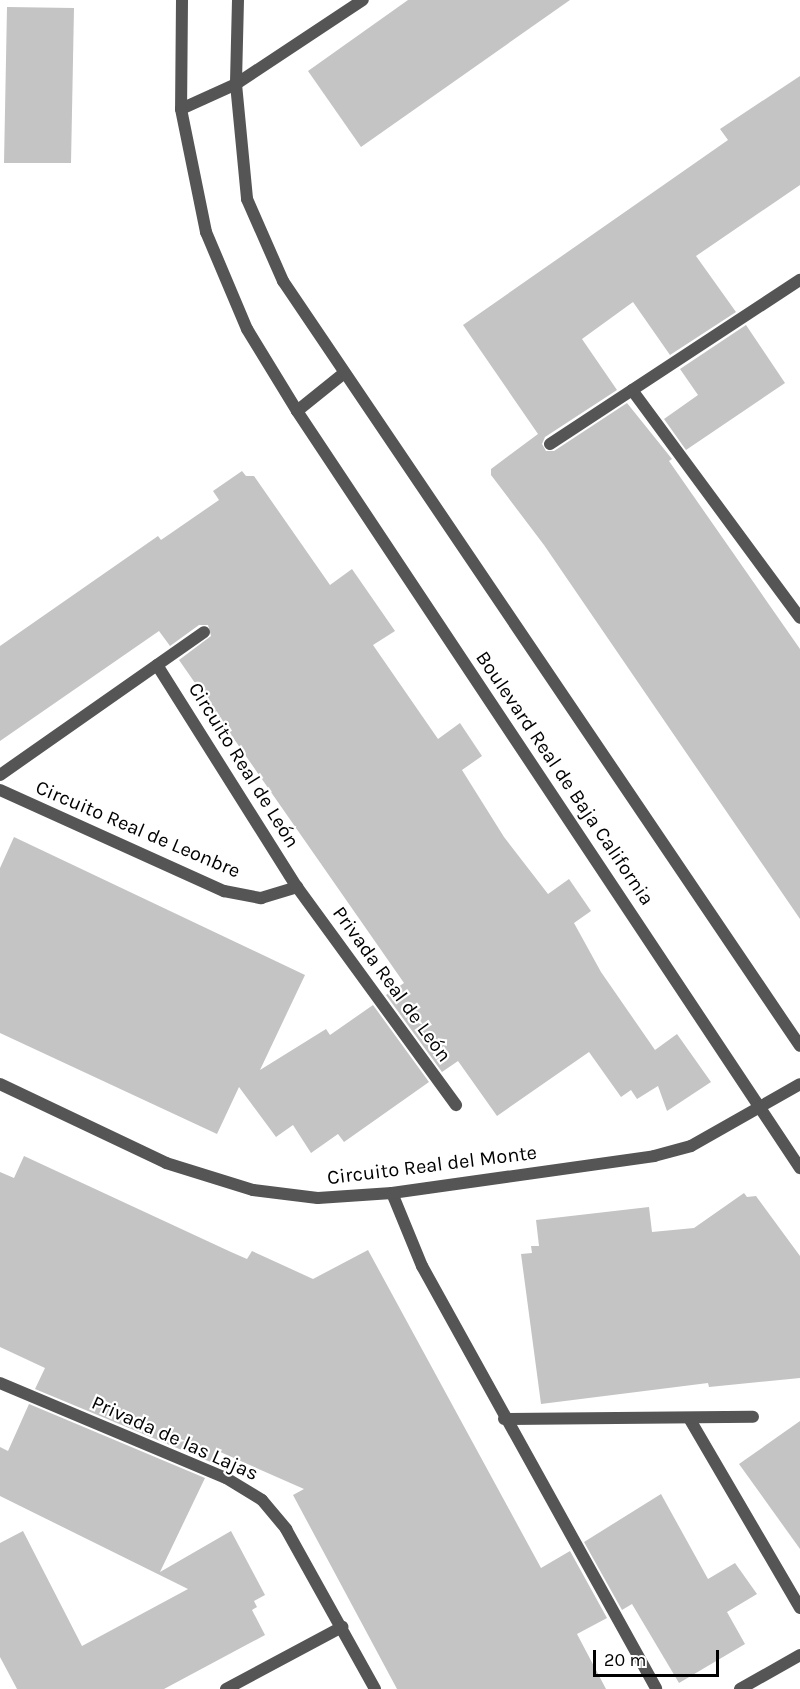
<!DOCTYPE html>
<html>
<head>
<meta charset="utf-8">
<style>
	body { margin:0 }
	#map { position:relative; width:800px; height:1689px; overflow:hidden; background:#fff; font-family:Karla,sans-serif }
	div>[style] { position:absolute }
	.building>* { inset:0; background:#c4c4c4 }
	.minor>* { height:12px; margin:-6px; padding:0 6px; transform-origin:6px; border-radius:6px; background:#555 }
	.tertiary>* { height:12px; margin:-6px; padding:0 6px; transform-origin:6px; border-radius:6px; background:#555 }
	span { translate:-50% -50%; white-space:nowrap; text-align:center; line-height:1.15; -webkit-text-stroke:4.5px #fff; paint-order:stroke }
	.street-label { font-size:20px; color:#000 }
	.scale { position:absolute; left:593px; top:1650px; width:126px; height:27px; box-sizing:border-box; border:3px solid #000; border-top:0; padding-left:8px; font-size:18px; line-height:21px; white-space:nowrap; color:#000; -webkit-text-stroke:4px #fff; paint-order:stroke }
</style>
</head>
<body>
<div id="map">
	<div class="building">
		<div style="clip-path:polygon(408px 0,570px 0,361px 147px,308px 71px)"></div>
		<div style="clip-path:polygon(7px 7px,74px 8px,71px 163px,4px 163px)"></div>
		<div style="clip-path:polygon(800px 76px,800px 185px,696px 256px,736px 312px,670px 355px,633px 302px,582px 339px,617px 390px,545px 437px,542px 444px,546px 451px,554px 451px,627px 403px,672px 459px,669px 461px,800px 649px,800px 919px,544px 545px,491px 475px,491px 469px,538px 434px,463px 325px,728px 140px,720px 129px)"></div>
		<div style="clip-path:polygon(746px 325px,785px 383px,686px 450px,664px 419px,698px 395px,680px 369px)"></div>
		<div style="clip-path:polygon(242px 471px,246px 476px,254px 476px,330px 585px,352px 569px,395px 631px,373px 645px,438px 739px,460px 723px,482px 756px,462px 770px,504px 837px,548px 894px,569px 879px,591px 911px,574px 923px,601px 972px,655px 1050px,677px 1034px,711px 1082px,667px 1111px,658px 1086px,637px 1099px,631px 1090px,621px 1097px,589px 1052px,497px 1116px,458px 1061px,442px 1072px,386px 995px,404px 983px,179px 660px,211px 636px,208px 625px,199px 625px,170px 646px,159px 631px,0 741px,0 646px,158px 536px,161px 540px,219px 500px,213px 491px)"></div>
		<div style="clip-path:polygon(14px 837px,305px 975px,260px 1070px,326px 1029px,330px 1035px,373px 1005px,429px 1082px,344px 1142px,338px 1134px,311px 1153px,293px 1125px,276px 1137px,239px 1087px,217px 1134px,0 1033px,0 868px)"></div>
		<div style="clip-path:polygon(24px 1156px,231px 1252px,247px 1259px,252px 1251px,313px 1279px,368px 1250px,541px 1568px,570px 1551px,607px 1618px,577px 1634px,606px 1689px,397px 1689px,293px 1495px,304px 1489px,218px 1451px,213px 1463px,35px 1389px,45px 1368px,0 1347px,0 1172px,14px 1178px)"></div>
		<div style="clip-path:polygon(744px 1193px,747px 1197px,756px 1196px,800px 1256px,800px 1378px,709px 1387px,708px 1383px,541px 1404px,521px 1254px,532px 1253px,531px 1246px,539px 1246px,536px 1220px,649px 1207px,652px 1232px,694px 1228px)"></div>
		<div style="clip-path:polygon(29px 1404px,205px 1478px,160px 1572px,231px 1531px,265px 1595px,254px 1601px,257px 1607px,252px 1610px,265px 1635px,164px 1689px,17px 1689px,0 1657px,0 1543px,23px 1531px,82px 1646px,188px 1589px,0 1496px,0 1447px,8px 1451px)"></div>
		<div style="clip-path:polygon(800px 1421px,800px 1549px,739px 1464px)"></div>
		<div style="clip-path:polygon(661px 1494px,708px 1579px,735px 1563px,757px 1594px,727px 1612px,745px 1644px,679px 1683px,632px 1604px,622px 1610px,584px 1542px)"></div>
	</div>
	<div class="minor">
		<div style="left:181px;top:109px;width:60px;rotate:-24.4deg"></div>
		<div style="left:236px;top:84px;width:152px;rotate:-33.5deg"></div>
		<div style="left:632px;top:390px;width:283px;rotate:53.6deg"></div>
		<div style="left:297px;top:411px;width:59px;rotate:-38.8deg"></div>
		<div style="left:550px;top:444px;width:299px;rotate:-33.3deg"></div>
		<div style="left:157px;top:665px;width:262px;rotate:57.8deg"></div>
		<div style="left:297px;top:887px;width:270px;rotate:53.9deg"></div>
		<div style="left:0;top:775px;width:249px;rotate:-35deg"></div>
		<div style="left:0;top:790px;width:246px;rotate:24.3deg"></div>
		<div style="left:224px;top:891px;width:38px;rotate:11deg"></div>
		<div style="left:261px;top:898px;width:38px;rotate:-17deg"></div>
		<div style="left:392px;top:1193px;width:79px;rotate:67.7deg"></div>
		<div style="left:422px;top:1266px;width:483px;rotate:61deg"></div>
		<div style="left:0;top:1383px;width:245px;rotate:22.8deg"></div>
		<div style="left:226px;top:1478px;width:42px;rotate:31.4deg"></div>
		<div style="left:262px;top:1500px;width:38px;rotate:50deg"></div>
		<div style="left:286px;top:1529px;width:183px;rotate:60.9deg"></div>
		<div style="left:689px;top:1418px;width:220px;rotate:59.7deg"></div>
		<div style="left:504px;top:1419px;width:249px;rotate:-0.5deg"></div>
		<div style="left:226px;top:1689px;width:132px;rotate:-28.1deg"></div>
		<div style="left:740px;top:1689px;width:69px;rotate:-29.5deg"></div>
	</div>
	<div class="tertiary">
		<div style="left:182px;top:0;width:109px;rotate:90.5deg"></div>
		<div style="left:181px;top:109px;width:126px;rotate:78.5deg"></div>
		<div style="left:206px;top:232px;width:105px;rotate:67.1deg"></div>
		<div style="left:247px;top:329px;width:96px;rotate:58.6deg"></div>
		<div style="left:297px;top:411px;width:909px;rotate:56.4deg"></div>
		<div style="left:238px;top:0;width:84px;rotate:91.4deg"></div>
		<div style="left:236px;top:84px;width:116px;rotate:84.5deg"></div>
		<div style="left:247px;top:199px;width:90px;rotate:66.3deg"></div>
		<div style="left:283px;top:281px;width:923px;rotate:55.95deg"></div>
		<div style="left:0;top:1084px;width:184px;rotate:25.4deg"></div>
		<div style="left:166px;top:1163px;width:91px;rotate:17.2deg"></div>
		<div style="left:253px;top:1190px;width:65px;rotate:7deg"></div>
		<div style="left:318px;top:1198px;width:74px;rotate:-3.9deg"></div>
		<div style="left:392px;top:1193px;width:265px;rotate:-8deg"></div>
		<div style="left:654px;top:1156px;width:38px;rotate:-15deg"></div>
		<div style="left:691px;top:1146px;width:125px;rotate:-29.6deg"></div>
	</div>
	<div class="street-label">
		<span style="left:244px;top:765px;rotate:58deg">Circuito Real de León</span>
		<span style="left:565px;top:778px;rotate:56deg">Boulevard Real de Baja California</span>
		<span style="left:138px;top:829px;rotate:23deg">Circuito Real de Leonbre</span>
		<span style="left:392px;top:984px;rotate:54deg">Privada Real de León</span>
		<span style="left:432px;top:1165px;rotate:-7deg">Circuito Real del Monte</span>
		<span style="left:175px;top:1438px;rotate:24deg">Privada de las Lajas</span>
	</div>
	<div class="scale">20 m</div>
</div>
</body>
</html>
